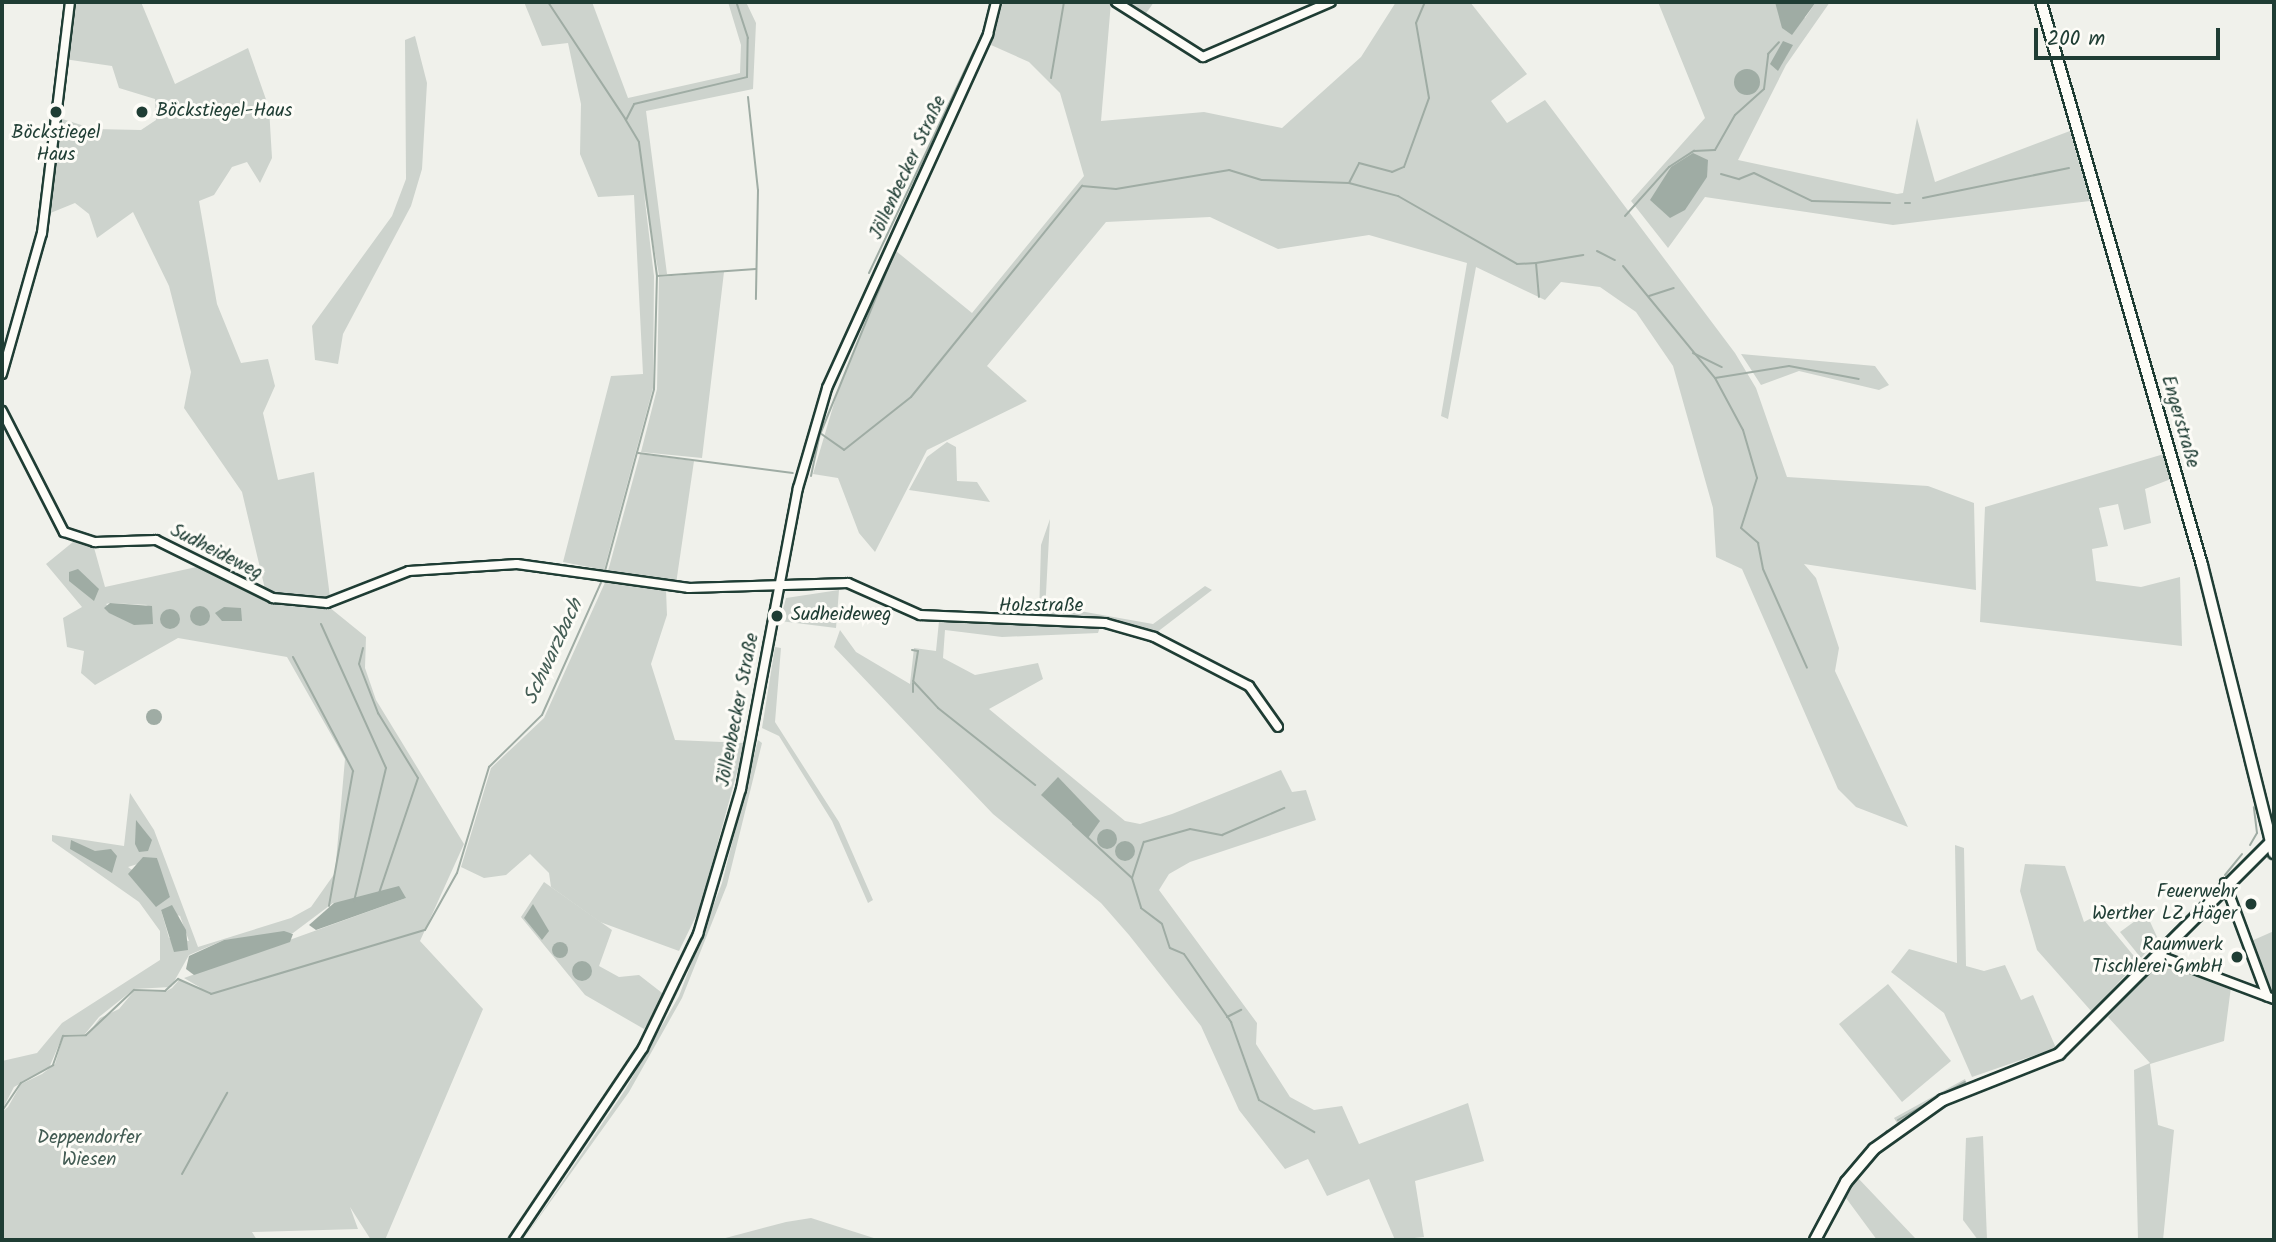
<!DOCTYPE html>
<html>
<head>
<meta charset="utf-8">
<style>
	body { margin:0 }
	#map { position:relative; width:2276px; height:1242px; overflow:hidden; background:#f0f1eb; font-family:Kalam,sans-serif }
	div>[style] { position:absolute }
	.green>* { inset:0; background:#cdd3cd }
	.water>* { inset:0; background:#9faca4 }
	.round { border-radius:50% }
	.stream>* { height:2px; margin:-1px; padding:0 1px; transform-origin:1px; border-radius:1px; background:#9faca4 }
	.roads { filter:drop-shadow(2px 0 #1f3d34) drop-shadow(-2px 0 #1f3d34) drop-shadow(0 2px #1f3d34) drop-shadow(0 -2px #1f3d34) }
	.minor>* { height:8px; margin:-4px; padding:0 4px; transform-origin:4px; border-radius:4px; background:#fdfcf7 }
	.major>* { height:10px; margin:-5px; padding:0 5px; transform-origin:5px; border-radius:5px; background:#fdfcf7 }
	.dots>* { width:19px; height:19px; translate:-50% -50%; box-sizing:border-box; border:4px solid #fdfcf7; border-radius:50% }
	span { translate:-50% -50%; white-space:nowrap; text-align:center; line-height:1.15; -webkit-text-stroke:6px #fdfcf7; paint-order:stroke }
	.poi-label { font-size:19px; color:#1f3d34 }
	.left { translate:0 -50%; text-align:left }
	.right { translate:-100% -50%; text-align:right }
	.street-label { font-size:19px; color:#1f3d34 }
	.park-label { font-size:19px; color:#425b53 }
	.water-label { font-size:21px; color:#455e56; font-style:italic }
	.frame { position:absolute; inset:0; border:4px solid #1f3d34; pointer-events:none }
	.scale { position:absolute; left:2034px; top:28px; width:186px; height:32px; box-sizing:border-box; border:4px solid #1f3d34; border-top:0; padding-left:9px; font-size:21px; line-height:24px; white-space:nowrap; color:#1f3d34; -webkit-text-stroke:5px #fdfcf7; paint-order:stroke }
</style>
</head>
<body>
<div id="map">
	<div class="green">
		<div style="clip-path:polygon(73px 2px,141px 2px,175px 84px,248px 48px,269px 108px,272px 158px,260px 183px,247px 162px,232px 167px,214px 195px,199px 201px,217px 304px,241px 363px,268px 359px,275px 386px,263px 413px,278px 480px,314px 472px,330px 597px,290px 597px,265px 589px,242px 492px,184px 408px,191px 372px,169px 286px,133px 212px,97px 238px,89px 214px,75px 203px,48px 214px,56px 117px,94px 129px,141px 130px,156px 120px,155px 99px,119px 88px,112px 66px,64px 59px)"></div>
		<div style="clip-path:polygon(524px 2px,592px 2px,628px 98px,740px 73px,741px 45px,728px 2px,746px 2px,756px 23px,753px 89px,646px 111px,667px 274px,659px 275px,644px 193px,654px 276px,653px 388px,604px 570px,563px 562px,611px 376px,643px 374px,634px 195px,598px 197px,580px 154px,581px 104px,568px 43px,542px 46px)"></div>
		<div style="clip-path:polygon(1003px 2px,1111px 2px,1101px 121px,1204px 112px,1282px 128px,1361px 57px,1396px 2px,1470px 2px,1527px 74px,1491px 101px,1507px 123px,1545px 100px,1735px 353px,1756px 388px,1787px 477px,1928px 486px,1974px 503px,1976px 590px,1804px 564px,1816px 578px,1839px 648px,1835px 671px,1908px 827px,1856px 807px,1838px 789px,1742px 569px,1716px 557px,1713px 508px,1673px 366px,1636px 312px,1600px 287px,1561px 282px,1545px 300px,1476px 267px,1448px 419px,1441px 416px,1467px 263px,1369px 235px,1278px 249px,1210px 217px,1106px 222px,987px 366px,1027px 401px,927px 450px,875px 552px,859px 533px,838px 478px,813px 474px,838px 390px,896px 251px,972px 313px,1084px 176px,1060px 93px,1029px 62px,991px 45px)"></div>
		<div style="clip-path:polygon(1120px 2px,1154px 2px,1142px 19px)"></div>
		<div style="clip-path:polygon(1658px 2px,1775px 2px,1805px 18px,1816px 2px,1830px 2px,1786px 65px,1738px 160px,1897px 194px,1903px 193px,1917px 118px,1935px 182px,2070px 131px,2090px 201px,1893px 225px,1705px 197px,1668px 248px,1631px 201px,1705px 118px)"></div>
		<div style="clip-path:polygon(415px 36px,427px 83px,422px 169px,411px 206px,343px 334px,338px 364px,315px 360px,312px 326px,392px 216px,406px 179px,405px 40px)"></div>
		<div style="clip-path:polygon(724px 272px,702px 458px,641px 452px,657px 389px,659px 277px)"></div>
		<div style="clip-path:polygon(1741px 354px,1875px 366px,1889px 385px,1879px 390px,1799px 371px,1761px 385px)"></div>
		<div style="clip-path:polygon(947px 442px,956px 447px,957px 481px,977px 482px,990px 502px,909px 490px,927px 457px)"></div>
		<div style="clip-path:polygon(640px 454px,694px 461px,676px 584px,608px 571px)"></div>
		<div style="clip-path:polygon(2164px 454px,2171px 479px,2145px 489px,2151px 523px,2124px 530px,2118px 504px,2099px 508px,2108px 546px,2092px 549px,2096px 581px,2141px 587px,2180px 577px,2182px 646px,1980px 622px,1985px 507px)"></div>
		<div style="clip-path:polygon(1050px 519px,1045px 612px,1074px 610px,1153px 624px,1205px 586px,1212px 590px,1156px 633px,1102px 620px,1098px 633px,1002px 637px,945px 630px,943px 658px,975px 675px,1038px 663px,1043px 679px,989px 709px,1125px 821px,1140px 824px,1172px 814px,1281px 770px,1292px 792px,1306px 790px,1316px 820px,1190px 862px,1169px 874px,1159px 890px,1257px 1023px,1256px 1044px,1290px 1097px,1314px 1110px,1342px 1106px,1359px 1144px,1468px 1103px,1484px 1161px,1415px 1181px,1424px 1237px,1395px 1240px,1369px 1179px,1327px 1196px,1308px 1159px,1285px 1169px,1239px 1110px,1201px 1026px,1129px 935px,1101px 903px,993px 814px,834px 647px,840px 630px,856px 652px,910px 684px,914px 648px,936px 651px,939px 621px,979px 624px,982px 612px,1039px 617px,1041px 545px)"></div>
		<div style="clip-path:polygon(evenodd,73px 542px,93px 544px,105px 587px,201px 566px,261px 598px,329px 607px,366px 637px,365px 668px,376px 700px,464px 844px,420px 941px,483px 1009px,385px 1240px,371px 1240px,350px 1207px,358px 1229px,252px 1232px,257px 1240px,2px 1240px,2px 1112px,8px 1107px,21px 1084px,42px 1074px,55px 1064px,63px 1037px,86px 1036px,100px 1018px,119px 1009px,134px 991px,165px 992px,172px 988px,179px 980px,201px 988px,184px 978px,406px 898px,333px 903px,293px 933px,224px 940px,189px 955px,171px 987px,134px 989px,99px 1017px,85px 1034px,63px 1035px,49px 1068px,14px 1087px,2px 1110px,2px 1061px,37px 1053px,62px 1023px,160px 960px,160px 931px,139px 902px,52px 841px,52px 835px,124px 846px,130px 793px,154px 830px,198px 947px,291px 918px,311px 907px,335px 873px,345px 759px,287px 657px,178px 638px,95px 685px,81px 673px,84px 651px,67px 647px,63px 618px,82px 607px,46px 564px,73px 542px,106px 604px,110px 603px,148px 605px,121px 618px,106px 604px,73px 542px,157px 858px,160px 874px,170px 897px,128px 867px,157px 858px,73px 542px,161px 910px,180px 916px,189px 941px,169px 938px,161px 910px)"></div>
		<div style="clip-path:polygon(607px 578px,666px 590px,667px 615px,651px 664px,675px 740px,745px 743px,700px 908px,679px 951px,600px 922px,551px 887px,549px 873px,530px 854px,506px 875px,484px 878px,461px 867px,491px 768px,544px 718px)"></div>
		<div style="clip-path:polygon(839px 590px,836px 628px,780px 621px,786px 598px)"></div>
		<div style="clip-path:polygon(775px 647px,781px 648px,775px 722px,839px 822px,873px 900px,868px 903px,832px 821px,779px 736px,762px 728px)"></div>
		<div style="clip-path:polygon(758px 740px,762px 743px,727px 885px,682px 998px,629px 1092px,523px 1240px,625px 1090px,679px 996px,722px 883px)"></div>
		<div style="clip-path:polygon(1955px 845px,1964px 848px,1966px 966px,1984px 971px,2005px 965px,2021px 1000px,2033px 995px,2056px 1048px,1972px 1077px,1944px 1013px,1891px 972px,1909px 949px,1957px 963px)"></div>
		<div style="clip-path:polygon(2025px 864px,2065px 866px,2084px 922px,2099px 914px,2138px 961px,2092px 1012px,2037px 950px,2020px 891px)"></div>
		<div style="clip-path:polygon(544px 882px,612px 930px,599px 966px,619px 977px,639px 975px,666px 996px,644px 1029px,585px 995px,521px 917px)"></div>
		<div style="clip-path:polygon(2146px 913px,2158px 939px,2141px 958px,2120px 932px)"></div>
		<div style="clip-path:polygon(2274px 931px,2274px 994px,2266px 989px,2249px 942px)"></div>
		<div style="clip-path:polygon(2156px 965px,2231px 987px,2224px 1041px,2150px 1064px,2158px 1125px,2174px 1130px,2163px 1240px,2138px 1240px,2134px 1070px,2150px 1063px,2108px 1017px)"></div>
		<div style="clip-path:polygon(1888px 984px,1951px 1061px,1902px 1102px,1839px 1024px)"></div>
		<div style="clip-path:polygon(1965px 1079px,1967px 1084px,1897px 1123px,1894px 1118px)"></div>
		<div style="clip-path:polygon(1983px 1136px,1987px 1240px,1978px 1240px,1963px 1220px,1966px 1138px)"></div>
		<div style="clip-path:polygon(1857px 1177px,1915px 1238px,1919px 1240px,1877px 1240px,1846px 1198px)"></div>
		<div style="clip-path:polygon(811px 1218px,880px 1240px,718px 1240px,786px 1222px)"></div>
	</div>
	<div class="water">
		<div style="clip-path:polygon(1775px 2px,1816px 2px,1792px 35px,1782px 28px)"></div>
		<div style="clip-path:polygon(1783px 41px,1793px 45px,1778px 71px,1770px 64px)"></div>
		<div class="round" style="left:1734px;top:69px;width:26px;height:26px"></div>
		<div style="clip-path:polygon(1693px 153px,1708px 160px,1707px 177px,1685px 210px,1670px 218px,1650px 200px,1671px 167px)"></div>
		<div style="clip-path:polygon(78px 569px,99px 589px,94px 601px,69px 581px,69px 572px)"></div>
		<div style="clip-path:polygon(110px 603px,152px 606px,153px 624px,134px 625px,109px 613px,104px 608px)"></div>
		<div class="round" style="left:190px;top:606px;width:20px;height:20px"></div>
		<div style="clip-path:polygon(224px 607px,241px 608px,242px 621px,222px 621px,215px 613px)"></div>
		<div class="round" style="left:160px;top:609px;width:20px;height:20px"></div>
		<div class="round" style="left:146px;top:709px;width:16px;height:16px"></div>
		<div style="clip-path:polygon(1058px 777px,1100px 821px,1088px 838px,1041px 795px)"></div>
		<div style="clip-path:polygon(136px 820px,152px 840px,148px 851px,139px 852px,135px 844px)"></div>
		<div class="round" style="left:1097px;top:829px;width:20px;height:20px"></div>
		<div style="clip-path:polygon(71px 840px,95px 851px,111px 849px,117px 856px,112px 873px,70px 849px)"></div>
		<div class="round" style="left:1115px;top:841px;width:20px;height:20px"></div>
		<div style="clip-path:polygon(143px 857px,157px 858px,170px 897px,156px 907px,128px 874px)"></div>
		<div style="clip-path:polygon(399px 886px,406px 898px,316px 930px,309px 925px,334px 903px)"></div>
		<div style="clip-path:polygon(533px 904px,549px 931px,542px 940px,524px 918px)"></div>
		<div style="clip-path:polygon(172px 905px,186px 930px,188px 950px,174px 952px,161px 910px)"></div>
		<div style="clip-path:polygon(284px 931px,293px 934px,290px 942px,194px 975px,186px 969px,189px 956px,224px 940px)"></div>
		<div class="round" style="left:552px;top:942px;width:16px;height:16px"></div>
		<div class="round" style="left:572px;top:961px;width:20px;height:20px"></div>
	</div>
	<div class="stream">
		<div style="left:548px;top:2px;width:141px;rotate:56.5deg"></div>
		<div style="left:980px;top:39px;width:17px;rotate:-66deg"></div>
		<div style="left:989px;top:44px;width:44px;rotate:-74.1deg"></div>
		<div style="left:1051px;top:78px;width:77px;rotate:-80.3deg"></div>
		<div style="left:748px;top:97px;width:94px;rotate:83.9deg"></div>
		<div style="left:758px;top:190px;width:109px;rotate:91.1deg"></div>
		<div style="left:1721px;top:174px;width:19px;rotate:16deg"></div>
		<div style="left:1739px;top:179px;width:16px;rotate:-22deg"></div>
		<div style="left:1754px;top:173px;width:64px;rotate:25.8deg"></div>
		<div style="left:1812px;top:201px;width:78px;rotate:1.5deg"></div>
		<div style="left:1349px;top:183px;width:51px;rotate:14.9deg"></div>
		<div style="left:1398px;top:196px;width:137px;rotate:29.7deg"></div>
		<div style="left:1517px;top:264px;width:19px;rotate:-3deg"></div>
		<div style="left:1536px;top:263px;width:34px;rotate:85deg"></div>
		<div style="left:1923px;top:198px;width:149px;rotate:-11.6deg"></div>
		<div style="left:1905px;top:203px;width:5px"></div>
		<div style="left:1625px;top:216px;width:66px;rotate:-48.1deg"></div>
		<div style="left:1669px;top:167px;width:30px;rotate:-33deg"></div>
		<div style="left:1694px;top:151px;width:21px;rotate:-3deg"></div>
		<div style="left:1715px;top:150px;width:40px;rotate:-60.3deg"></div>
		<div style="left:1735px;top:115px;width:39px;rotate:-42deg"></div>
		<div style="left:1764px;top:89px;width:35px;rotate:-83deg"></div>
		<div style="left:1768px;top:54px;width:16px;rotate:-47deg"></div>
		<div style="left:1597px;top:251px;width:20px;rotate:27deg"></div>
		<div style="left:1536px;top:263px;width:48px;rotate:-9.7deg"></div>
		<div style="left:1623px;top:266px;width:145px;rotate:50.6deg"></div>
		<div style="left:1715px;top:378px;width:75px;rotate:-9.2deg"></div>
		<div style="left:1789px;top:366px;width:71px;rotate:10.5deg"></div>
		<div style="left:869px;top:273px;width:246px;rotate:-64.7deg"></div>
		<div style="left:657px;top:276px;width:99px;rotate:-4deg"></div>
		<div style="left:1649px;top:296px;width:26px;rotate:-18deg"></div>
		<div style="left:1693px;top:353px;width:32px;rotate:26deg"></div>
		<div style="left:1715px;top:378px;width:59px;rotate:61.7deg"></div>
		<div style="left:1743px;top:430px;width:50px;rotate:73.7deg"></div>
		<div style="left:1757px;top:478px;width:52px;rotate:107.7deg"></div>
		<div style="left:1741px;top:528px;width:23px;rotate:41deg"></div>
		<div style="left:1758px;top:543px;width:26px;rotate:79deg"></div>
		<div style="left:1763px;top:569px;width:108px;rotate:66deg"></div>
		<div style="left:821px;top:432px;width:199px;rotate:-67.8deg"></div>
		<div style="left:638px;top:453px;width:156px;rotate:7.4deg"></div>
		<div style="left:811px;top:476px;width:44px;rotate:-78.2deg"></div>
		<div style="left:820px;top:433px;width:29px;rotate:35deg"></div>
		<div style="left:844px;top:450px;width:85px;rotate:-38.3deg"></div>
		<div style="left:911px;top:397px;width:272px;rotate:-51deg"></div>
		<div style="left:1082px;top:186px;width:34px;rotate:5deg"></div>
		<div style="left:1116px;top:189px;width:115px;rotate:-9.5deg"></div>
		<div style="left:1229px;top:170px;width:34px;rotate:17deg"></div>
		<div style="left:1262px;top:180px;width:87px;rotate:2deg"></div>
		<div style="left:1349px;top:183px;width:22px;rotate:-63deg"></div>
		<div style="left:1359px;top:163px;width:34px;rotate:15deg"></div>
		<div style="left:1392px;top:172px;width:13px;rotate:-23deg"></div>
		<div style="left:1404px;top:167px;width:73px;rotate:-70.1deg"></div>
		<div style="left:1429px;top:98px;width:76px;rotate:-99.8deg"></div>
		<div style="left:1416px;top:23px;width:23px;rotate:-67deg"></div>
		<div style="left:605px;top:571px;width:188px;rotate:-74.9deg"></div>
		<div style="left:654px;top:389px;width:113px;rotate:-88.5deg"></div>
		<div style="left:657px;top:276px;width:135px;rotate:-97.7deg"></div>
		<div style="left:639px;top:142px;width:26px;rotate:-121deg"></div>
		<div style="left:626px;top:120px;width:18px;rotate:-63deg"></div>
		<div style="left:634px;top:104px;width:116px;rotate:-13.4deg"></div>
		<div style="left:747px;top:77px;width:39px;rotate:-89deg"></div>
		<div style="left:748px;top:38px;width:38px;rotate:-108deg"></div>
		<div style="left:321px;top:624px;width:158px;rotate:65.7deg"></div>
		<div style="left:386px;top:768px;width:137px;rotate:103.5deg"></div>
		<div style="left:363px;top:648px;width:16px;rotate:104deg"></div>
		<div style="left:359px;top:664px;width:53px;rotate:68.8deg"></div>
		<div style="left:378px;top:713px;width:76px;rotate:58.4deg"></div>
		<div style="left:418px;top:778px;width:121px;rotate:108.7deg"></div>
		<div style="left:912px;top:650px;width:6px;rotate:9deg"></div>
		<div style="left:918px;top:651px;width:30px;rotate:99deg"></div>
		<div style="left:913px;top:681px;width:37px;rotate:47deg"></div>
		<div style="left:938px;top:708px;width:124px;rotate:38.4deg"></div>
		<div style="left:293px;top:657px;width:129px;rotate:62.2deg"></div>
		<div style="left:353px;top:771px;width:137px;rotate:100.1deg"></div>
		<div style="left:913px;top:683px;width:9px;rotate:90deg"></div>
		<div style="left:1073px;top:824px;width:80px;rotate:42.5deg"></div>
		<div style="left:1132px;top:878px;width:38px;rotate:-72deg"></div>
		<div style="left:1144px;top:842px;width:48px;rotate:-15.8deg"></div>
		<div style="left:1190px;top:829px;width:33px;rotate:11deg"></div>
		<div style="left:1222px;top:835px;width:68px;rotate:-23.5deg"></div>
		<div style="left:2250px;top:845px;width:14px;rotate:-60deg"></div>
		<div style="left:2257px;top:833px;width:26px;rotate:-97deg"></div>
		<div style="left:2225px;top:875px;width:27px;rotate:-51deg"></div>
		<div style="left:1132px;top:878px;width:31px;rotate:73deg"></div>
		<div style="left:1141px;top:908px;width:26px;rotate:37deg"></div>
		<div style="left:1162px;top:924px;width:25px;rotate:72deg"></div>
		<div style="left:1170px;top:948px;width:15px;rotate:23deg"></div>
		<div style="left:1184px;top:954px;width:83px;rotate:55.3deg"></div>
		<div style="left:1231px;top:1022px;width:83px;rotate:70.3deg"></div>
		<div style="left:1259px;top:1100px;width:64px;rotate:30.2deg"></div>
		<div style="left:2155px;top:949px;width:79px;rotate:-46deg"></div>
		<div style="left:2146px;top:960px;width:8px;rotate:-50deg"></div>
		<div style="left:1227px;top:1017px;width:16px;rotate:-27deg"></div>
		<div style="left:2094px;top:1028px;width:52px;rotate:-45.8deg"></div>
		<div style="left:2px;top:1111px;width:34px;rotate:-56deg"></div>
		<div style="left:21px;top:1083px;width:37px;rotate:-29deg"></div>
		<div style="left:53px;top:1065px;width:31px;rotate:-71deg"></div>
		<div style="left:63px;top:1036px;width:23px;rotate:-2deg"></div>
		<div style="left:86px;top:1035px;width:66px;rotate:-43.2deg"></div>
		<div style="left:134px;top:990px;width:31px;rotate:2deg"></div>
		<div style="left:165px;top:991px;width:18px;rotate:-43deg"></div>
		<div style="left:178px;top:979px;width:36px;rotate:24deg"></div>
		<div style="left:211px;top:994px;width:223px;rotate:-16.7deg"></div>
		<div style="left:425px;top:930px;width:65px;rotate:-60.7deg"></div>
		<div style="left:457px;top:873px;width:111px;rotate:-73.2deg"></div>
		<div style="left:489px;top:767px;width:74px;rotate:-44.5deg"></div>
		<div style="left:542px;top:715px;width:148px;rotate:-66deg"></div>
		<div style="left:1898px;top:1120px;width:77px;rotate:-29.6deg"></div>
		<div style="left:1846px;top:1173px;width:59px;rotate:-45.7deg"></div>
		<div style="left:182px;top:1174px;width:93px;rotate:-60.9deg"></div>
		<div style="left:1808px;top:1240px;width:62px;rotate:-62.2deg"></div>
		<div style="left:1821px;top:1240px;width:10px;rotate:-61deg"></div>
	</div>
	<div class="roads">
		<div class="minor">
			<div style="left:1116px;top:2px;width:103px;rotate:32.3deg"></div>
			<div style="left:1203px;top:57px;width:139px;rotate:-23.3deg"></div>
			<div style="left:2px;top:374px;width:147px;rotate:-74.2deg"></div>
			<div style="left:42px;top:233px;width:233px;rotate:-83.1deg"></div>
			<div style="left:2px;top:411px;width:136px;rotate:62.9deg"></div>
			<div style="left:64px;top:532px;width:33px;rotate:18deg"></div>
			<div style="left:95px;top:542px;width:61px;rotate:-1.9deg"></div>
			<div style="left:156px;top:540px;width:131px;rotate:26.4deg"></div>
			<div style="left:273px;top:598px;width:54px;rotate:5.3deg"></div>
			<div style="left:327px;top:603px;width:88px;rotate:-21.3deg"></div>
			<div style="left:409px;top:571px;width:108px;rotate:-3.7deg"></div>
			<div style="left:517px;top:564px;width:174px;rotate:7.9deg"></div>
			<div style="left:689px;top:588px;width:159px;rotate:-1.8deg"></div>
			<div style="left:848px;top:583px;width:79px;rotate:24deg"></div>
			<div style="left:920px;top:615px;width:185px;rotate:2.5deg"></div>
			<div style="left:1105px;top:623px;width:51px;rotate:15.9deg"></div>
			<div style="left:1154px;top:637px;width:107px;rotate:27.3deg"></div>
			<div style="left:1249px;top:686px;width:50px;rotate:54.7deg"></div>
			<div style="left:2225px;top:883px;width:121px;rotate:69.6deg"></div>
			<div style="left:2157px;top:955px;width:125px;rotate:20.6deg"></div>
			<div style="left:514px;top:1240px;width:231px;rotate:-56.1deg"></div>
			<div style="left:643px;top:1048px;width:127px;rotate:-64.2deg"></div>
			<div style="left:698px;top:934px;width:151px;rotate:-73.5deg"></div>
			<div style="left:741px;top:789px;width:306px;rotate:-79.3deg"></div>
			<div style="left:798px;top:488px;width:104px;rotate:-73.8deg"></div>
			<div style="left:827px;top:388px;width:389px;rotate:-65.5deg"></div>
			<div style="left:988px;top:34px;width:33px;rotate:-76deg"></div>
		</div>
		<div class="major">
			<div style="left:2041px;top:2px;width:586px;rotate:74.04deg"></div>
			<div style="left:2202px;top:565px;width:297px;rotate:76deg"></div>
			<div style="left:1815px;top:1240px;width:66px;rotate:-61.9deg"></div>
			<div style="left:1846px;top:1182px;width:43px;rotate:-49.7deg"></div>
			<div style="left:1874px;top:1149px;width:85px;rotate:-35.4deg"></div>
			<div style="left:1943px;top:1100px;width:125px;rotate:-21.6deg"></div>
			<div style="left:2059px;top:1054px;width:297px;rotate:-45deg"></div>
		</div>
	</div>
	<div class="dots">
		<div style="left:56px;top:112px;background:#1f3d34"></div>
		<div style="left:142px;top:112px;background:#1f3d34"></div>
		<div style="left:777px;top:616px;background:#1f3d34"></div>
		<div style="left:2251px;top:904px;background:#1f3d34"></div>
		<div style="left:2237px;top:957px;background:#1f3d34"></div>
	</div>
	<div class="poi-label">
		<span class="left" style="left:156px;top:112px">Böckstiegel-Haus</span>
		<span style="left:56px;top:145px">Böckstiegel<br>Haus</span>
		<span class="left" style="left:791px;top:616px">Sudheideweg</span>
		<span class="right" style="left:2237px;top:904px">Feuerwehr<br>Werther LZ Häger</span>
		<span class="right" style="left:2223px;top:957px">Raumwerk<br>Tischlerei GmbH</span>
	</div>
	<div class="street-label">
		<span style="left:909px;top:168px;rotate:-65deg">Jöllenbecker Straße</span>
		<span style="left:2179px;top:422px;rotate:74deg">Engerstraße</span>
		<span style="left:216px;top:553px;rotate:27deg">Sudheideweg</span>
		<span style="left:1041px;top:607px">Holzstraße</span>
		<span style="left:739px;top:710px;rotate:-79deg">Jöllenbecker Straße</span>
	</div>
	<div class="park-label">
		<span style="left:89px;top:1150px">Deppendorfer<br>Wiesen</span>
	</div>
	<div class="water-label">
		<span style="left:554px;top:652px;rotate:-65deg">Schwarzbach</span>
	</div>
	<div class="frame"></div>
	<div class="scale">200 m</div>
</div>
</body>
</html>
